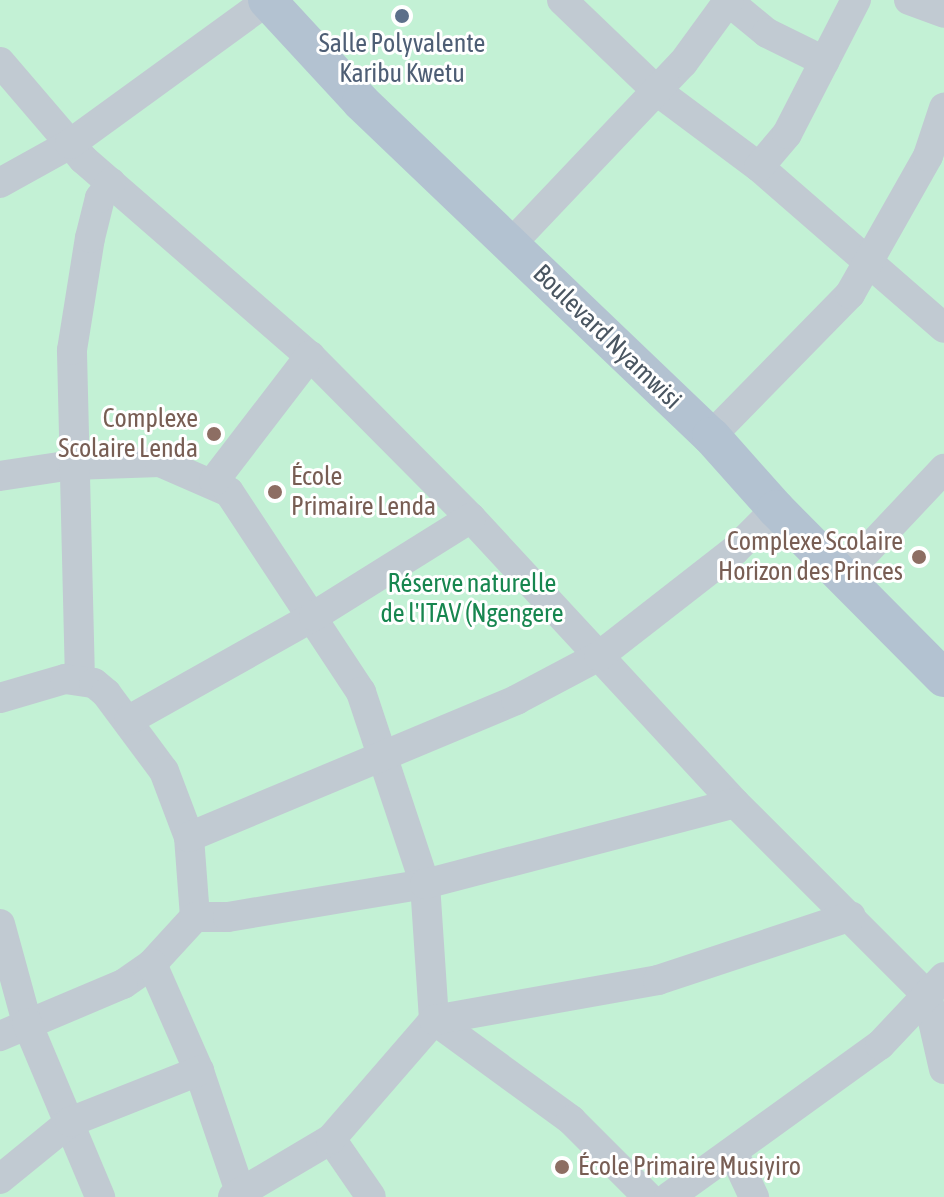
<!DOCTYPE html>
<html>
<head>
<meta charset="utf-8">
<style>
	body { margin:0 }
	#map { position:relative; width:944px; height:1197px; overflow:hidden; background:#f5f3f3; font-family:"Asap Condensed",sans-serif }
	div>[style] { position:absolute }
	.green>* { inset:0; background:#c3f1d5 }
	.minor>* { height:30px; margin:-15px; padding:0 15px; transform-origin:15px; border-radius:15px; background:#c1cad2 }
	.major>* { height:38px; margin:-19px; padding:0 19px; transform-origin:19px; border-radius:19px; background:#b3c2d1 }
	.dots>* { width:22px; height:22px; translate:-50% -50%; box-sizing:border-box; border:4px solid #fff; border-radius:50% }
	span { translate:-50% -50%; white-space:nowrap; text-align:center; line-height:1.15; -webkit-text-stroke:6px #fff; paint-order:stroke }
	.service-label { font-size:26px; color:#4e5e75 }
	.street-label { font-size:26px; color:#4a5661 }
	.education-label { font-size:26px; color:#785e54 }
	.right { translate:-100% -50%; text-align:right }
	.left { translate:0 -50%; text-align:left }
	.park-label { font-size:26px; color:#17864f }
</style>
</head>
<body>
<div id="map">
	<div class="green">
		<div style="clip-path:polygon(0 0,944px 0,944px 1197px,0 1197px)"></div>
	</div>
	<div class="minor">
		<div style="left:562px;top:0;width:132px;rotate:43.8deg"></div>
		<div style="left:657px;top:91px;width:127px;rotate:36.7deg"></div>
		<div style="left:759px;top:167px;width:245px;rotate:41deg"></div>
		<div style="left:909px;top:0;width:37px;rotate:20deg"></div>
		<div style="left:728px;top:1px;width:50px;rotate:39.4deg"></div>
		<div style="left:767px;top:33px;width:64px;rotate:26.2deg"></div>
		<div style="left:0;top:62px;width:128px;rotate:49.4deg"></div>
		<div style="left:83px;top:159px;width:301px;rotate:41deg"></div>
		<div style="left:310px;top:356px;width:228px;rotate:45.2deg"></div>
		<div style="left:471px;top:518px;width:388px;rotate:47.2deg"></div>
		<div style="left:735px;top:803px;width:272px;rotate:45deg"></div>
		<div style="left:927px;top:995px;width:76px;rotate:77.1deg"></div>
		<div style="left:759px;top:167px;width:43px;rotate:-49.7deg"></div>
		<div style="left:787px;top:134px;width:151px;rotate:-62.8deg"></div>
		<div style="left:0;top:183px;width:80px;rotate:-29.1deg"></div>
		<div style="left:70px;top:144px;width:243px;rotate:-36deg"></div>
		<div style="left:510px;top:245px;width:251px;rotate:-46.5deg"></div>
		<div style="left:683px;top:63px;width:78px;rotate:-53.9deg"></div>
		<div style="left:711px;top:436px;width:199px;rotate:-45.6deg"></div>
		<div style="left:850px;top:294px;width:159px;rotate:-60.5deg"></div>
		<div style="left:928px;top:156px;width:51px;rotate:-71.6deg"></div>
		<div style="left:0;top:476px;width:73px;rotate:-8.7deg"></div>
		<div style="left:72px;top:465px;width:88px;rotate:-2deg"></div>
		<div style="left:160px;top:462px;width:75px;rotate:23.5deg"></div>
		<div style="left:229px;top:492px;width:240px;rotate:56.6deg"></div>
		<div style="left:361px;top:692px;width:202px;rotate:71.6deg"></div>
		<div style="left:425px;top:884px;width:136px;rotate:86.2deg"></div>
		<div style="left:434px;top:1020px;width:170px;rotate:36.1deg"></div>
		<div style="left:571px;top:1120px;width:109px;rotate:45deg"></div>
		<div style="left:214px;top:481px;width:158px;rotate:-52.5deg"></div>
		<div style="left:844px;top:575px;width:146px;rotate:-46.7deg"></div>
		<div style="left:80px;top:680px;width:330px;rotate:-91.4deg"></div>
		<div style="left:72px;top:350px;width:113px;rotate:-80.9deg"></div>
		<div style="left:90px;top:238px;width:41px;rotate:-76deg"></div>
		<div style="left:100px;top:198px;width:19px;rotate:-55deg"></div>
		<div style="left:0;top:698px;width:68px;rotate:-16.3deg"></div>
		<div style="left:65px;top:679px;width:29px;rotate:8deg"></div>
		<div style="left:94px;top:683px;width:16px;rotate:40deg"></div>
		<div style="left:106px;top:693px;width:97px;rotate:53.4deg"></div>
		<div style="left:164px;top:771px;width:71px;rotate:69.3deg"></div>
		<div style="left:189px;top:837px;width:80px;rotate:85.7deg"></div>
		<div style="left:195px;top:917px;width:64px;rotate:132.5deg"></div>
		<div style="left:152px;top:964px;width:35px;rotate:145deg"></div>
		<div style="left:123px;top:984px;width:134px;rotate:157.1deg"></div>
		<div style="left:129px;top:720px;width:212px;rotate:-29.3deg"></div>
		<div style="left:314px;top:616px;width:185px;rotate:-32deg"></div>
		<div style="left:189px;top:837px;width:355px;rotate:-22.7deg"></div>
		<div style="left:516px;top:700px;width:94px;rotate:-27.9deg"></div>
		<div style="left:599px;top:656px;width:171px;rotate:-37.9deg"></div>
		<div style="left:734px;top:551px;width:59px;rotate:-45deg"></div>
		<div style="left:195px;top:917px;width:33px"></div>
		<div style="left:228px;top:917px;width:200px;rotate:-9.5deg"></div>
		<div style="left:425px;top:884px;width:320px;rotate:-14.6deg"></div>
		<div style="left:0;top:924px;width:103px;rotate:74.7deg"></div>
		<div style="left:27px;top:1023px;width:189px;rotate:67.2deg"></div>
		<div style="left:152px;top:964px;width:117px;rotate:66.3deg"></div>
		<div style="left:199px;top:1071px;width:133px;rotate:71.2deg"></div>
		<div style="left:331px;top:1139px;width:70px;rotate:55.4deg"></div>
		<div style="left:733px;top:1152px;width:50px;rotate:65deg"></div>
		<div style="left:0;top:1179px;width:90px;rotate:-39.2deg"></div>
		<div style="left:70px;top:1122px;width:139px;rotate:-21.6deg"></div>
		<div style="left:233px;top:1197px;width:114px;rotate:-30.6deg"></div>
		<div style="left:331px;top:1139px;width:157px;rotate:-49.1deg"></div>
		<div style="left:434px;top:1020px;width:228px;rotate:-10.1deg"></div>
		<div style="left:658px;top:980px;width:203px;rotate:-18.3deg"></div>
		<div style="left:669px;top:1197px;width:260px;rotate:-35.8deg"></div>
		<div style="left:880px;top:1045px;width:93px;rotate:-46.7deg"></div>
	</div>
	<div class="major">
		<div style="left:267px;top:0;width:139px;rotate:47.3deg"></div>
		<div style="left:361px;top:102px;width:484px;rotate:43.7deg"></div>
		<div style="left:711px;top:436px;width:98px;rotate:48.3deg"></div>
		<div style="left:776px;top:509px;width:238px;rotate:45.2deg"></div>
	</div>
	<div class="dots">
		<div style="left:402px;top:16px;background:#5c6f8a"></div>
		<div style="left:214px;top:434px;background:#8d6e63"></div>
		<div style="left:275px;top:492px;background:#8d6e63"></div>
		<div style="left:919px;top:557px;background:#8d6e63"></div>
		<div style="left:562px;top:1167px;background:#8d6e63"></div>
	</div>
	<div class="service-label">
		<span style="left:402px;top:59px">Salle Polyvalente<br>Karibu Kwetu</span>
	</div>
	<div class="street-label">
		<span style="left:607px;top:337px;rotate:44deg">Boulevard Nyamwisi</span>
	</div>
	<div class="education-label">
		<span class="right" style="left:198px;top:434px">Complexe<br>Scolaire Lenda</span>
		<span class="left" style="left:291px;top:492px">École<br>Primaire Lenda</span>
		<span class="right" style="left:903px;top:557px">Complexe Scolaire<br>Horizon des Princes</span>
		<span class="left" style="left:578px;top:1167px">École Primaire Musiyiro</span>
	</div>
	<div class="park-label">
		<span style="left:472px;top:599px">Réserve naturelle<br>de l'ITAV (Ngengere</span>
	</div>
</div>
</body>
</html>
